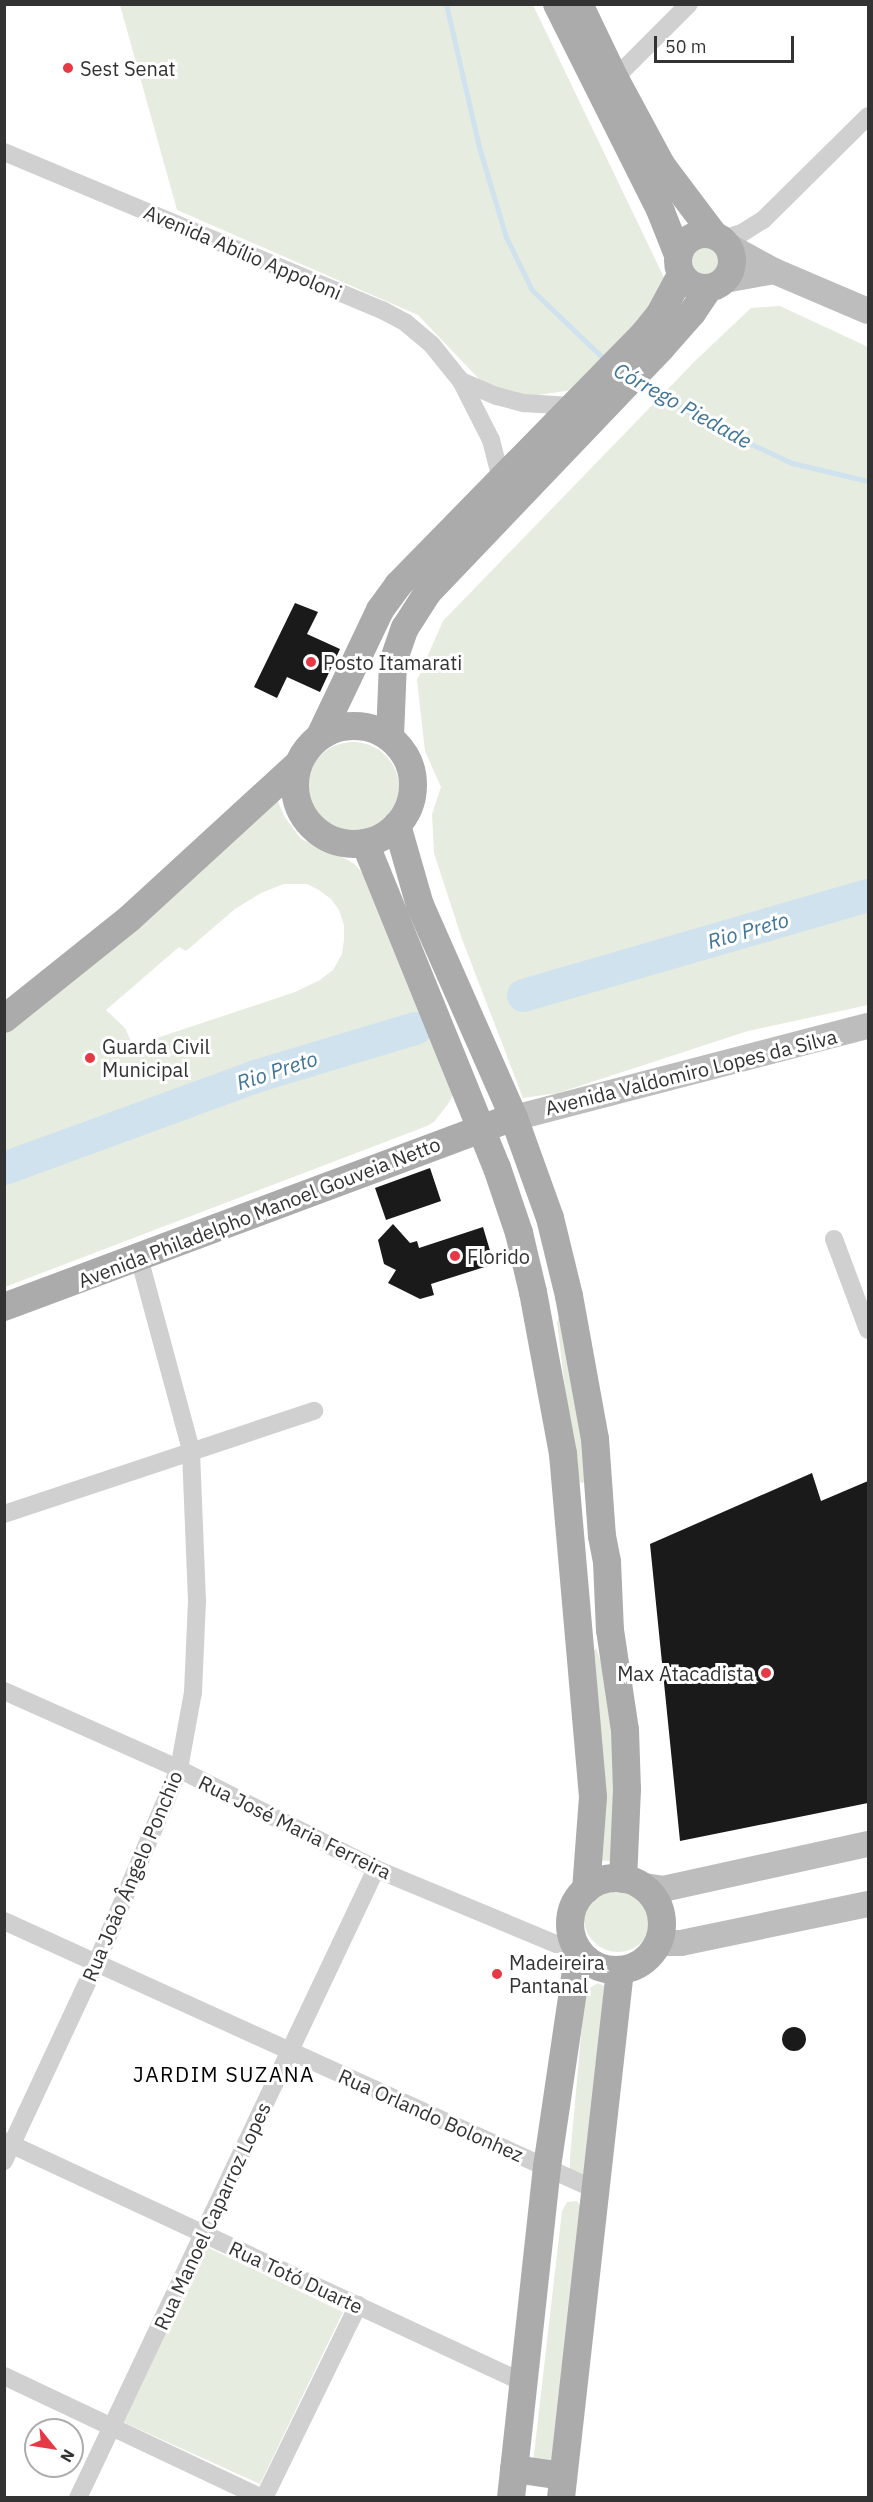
<!DOCTYPE html>
<html>
<head>
<meta charset="utf-8">
<style>
	body { margin:0 }
	#map { position:relative; width:873px; height:2502px; overflow:hidden; background:#fff; font-family:"IBM Plex Sans",sans-serif }
	div>[style] { position:absolute }
	.green>* { inset:0; background:#e6ecdf }
	.round { border-radius:50% }
	.stream>* { height:5px; margin:-2.5px; padding:0 2.5px; transform-origin:2.5px; border-radius:2.5px; background:#cfe2ee }
	.river>* { height:33px; margin:-16.5px; padding:0 16.5px; transform-origin:16.5px; border-radius:16.5px; background:#cfe2ee }
	.building>* { inset:0; background:#1a1a1a }
	.street>* { height:18px; margin:-9px; padding:0 9px; transform-origin:9px; border-radius:9px; background:#d0d0d0 }
	.secondary>* { height:26px; margin:-13px; padding:0 13px; transform-origin:13px; border-radius:13px; background:#bdbdbd }
	.primary>* { height:28px; margin:-14px; padding:0 14px; transform-origin:14px; border-radius:14px; background:#ababab }
	.primary>.ring { margin:-14px; padding:0; box-sizing:content-box; background:none; border:28px solid #ababab; border-radius:50% }
	.dots>* { width:16px; height:16px; translate:-50% -50%; box-sizing:border-box; border:3px solid #fff; border-radius:50% }
	span { translate:-50% -50%; white-space:nowrap; text-align:center; line-height:1.15; -webkit-text-stroke:6px #fff; paint-order:stroke }
	.poi-label { font-size:20px; color:#333 }
	.left { translate:0 -50%; text-align:left }
	.right { translate:-100% -50%; text-align:right }
	.street-label { font-size:20px; color:#333 }
	.water-label { font-size:21px; color:#3f7597; font-style:italic }
	.neighbourhood-label { font-size:21px; color:#000; letter-spacing:1.5px }
	.frame { position:absolute; inset:0; border:6px solid #333; pointer-events:none }
	.north { position:absolute; left:24px; top:2418px; width:60px; height:60px; box-sizing:border-box; background:#fff; border:2px solid #adadad; border-radius:50%; rotate:120deg; font-size:16px; font-weight:700; line-height:24px; text-align:center; color:#333 }
	.north::after { content:''; display:block; margin:auto; width:21px; height:27px; background:#e63946; clip-path:polygon(50% 0,100% 100%,50% 72%,0 100%) }
	.scale { position:absolute; left:654px; top:36px; width:140px; height:27px; box-sizing:border-box; border:3px solid #333; border-top:0; padding-left:8px; font-size:18px; line-height:21px; white-space:nowrap; color:#333; -webkit-text-stroke:4px #fff; paint-order:stroke }
</style>
</head>
<body>
<div id="map">
	<div class="green">
		<div style="clip-path:polygon(120px 5px,533px 5px,671px 292px,573px 390px,524px 397px,480px 380px,418px 315px,177px 210px)"></div>
		<div style="clip-path:polygon(704px 240px,725px 255px,726px 262px,725px 270px,703px 282px,691px 277px,686px 254px,696px 242px)"></div>
		<div style="clip-path:polygon(780px 306px,868px 347px,868px 1005px,748px 1031px,558px 1093px,523px 1098px,462px 939px,434px 853px,432px 814px,441px 787px,425px 751px,417px 680px,443px 621px,695px 361px,751px 308px)"></div>
		<div class="round" style="left:307px;top:742px;width:92px;height:92px"></div>
		<div style="clip-path:polygon(evenodd,277px 799px,284px 816px,301px 839px,338px 855px,353px 863px,363px 873px,454px 1093px,448px 1104px,434px 1122px,427px 1126px,5px 1287px,5px 1029px,277px 799px,284px 884px,307px 884px,319px 890px,331px 899px,339px 910px,344px 925px,344px 940px,342px 954px,333px 970px,320px 980px,295px 992px,133px 1046px,125px 1028px,106px 1010px,179px 947px,186px 951px,235px 909px,261px 893px,284px 884px)"></div>
		<div style="clip-path:polygon(565px 1315px,587px 1482px,581px 1483px,576px 1479px,557px 1322px,559px 1317px)"></div>
		<div style="clip-path:polygon(596px 1648px,602px 1666px,622px 1793px,610px 1861px,599px 1860px,588px 1659px)"></div>
		<div class="round" style="left:584px;top:1884px;width:68px;height:68px"></div>
		<div style="clip-path:polygon(598px 1983px,604px 1986px,589px 2173px,578px 2177px,570px 2172px,570px 2158px,585px 1991px)"></div>
		<div style="clip-path:polygon(577px 2201px,582px 2208px,555px 2462px,533px 2463px,562px 2211px,567px 2202px)"></div>
		<div style="clip-path:polygon(207px 2247px,343px 2312px,260px 2484px,123px 2422px)"></div>
	</div>
	<div class="stream">
		<div style="left:446px;top:4px;width:147px;rotate:77deg"></div>
		<div style="left:479px;top:147px;width:94px;rotate:73.3deg"></div>
		<div style="left:506px;top:237px;width:59px;rotate:63.9deg"></div>
		<div style="left:532px;top:290px;width:101px;rotate:43.8deg"></div>
		<div style="left:640px;top:384px;width:84px;rotate:29.9deg"></div>
		<div style="left:713px;top:426px;width:87px;rotate:25.1deg"></div>
		<div style="left:792px;top:463px;width:78px;rotate:13.3deg"></div>
	</div>
	<div class="river">
		<div style="left:523px;top:995px;width:359px;rotate:-16.2deg"></div>
		<div style="left:4px;top:1168px;width:267px;rotate:-20.1deg"></div>
		<div style="left:255px;top:1076px;width:167px;rotate:-16.7deg"></div>
	</div>
	<div class="building">
		<div style="clip-path:polygon(295px 603px,318px 612px,307px 634px,340px 649px,320px 692px,287px 677px,277px 698px,254px 687px)"></div>
		<div style="clip-path:polygon(430px 1168px,441px 1201px,386px 1220px,375px 1188px)"></div>
		<div style="clip-path:polygon(393px 1224px,410px 1243px,417px 1241px,419px 1248px,483px 1227px,494px 1264px,431px 1284px,434px 1295px,420px 1299px,388px 1283px,396px 1270px,384px 1264px,378px 1240px)"></div>
		<div style="clip-path:polygon(812px 1473px,821px 1501px,868px 1481px,868px 1803px,680px 1841px,650px 1544px)"></div>
		<div class="round" style="left:782px;top:2027px;width:24px;height:24px"></div>
	</div>
	<div class="street">
		<div style="left:609px;top:84px;width:113px;rotate:-45deg"></div>
		<div style="left:4px;top:152px;width:410px;rotate:22.7deg"></div>
		<div style="left:382px;top:310px;width:27px;rotate:28deg"></div>
		<div style="left:406px;top:323px;width:34px;rotate:40deg"></div>
		<div style="left:432px;top:345px;width:46px;rotate:51.1deg"></div>
		<div style="left:461px;top:381px;width:66px;rotate:63deg"></div>
		<div style="left:491px;top:440px;width:40px;rotate:75.6deg"></div>
		<div style="left:722px;top:239px;width:21px;rotate:-17deg"></div>
		<div style="left:742px;top:233px;width:25px;rotate:-32deg"></div>
		<div style="left:763px;top:220px;width:148px;rotate:-44.7deg"></div>
		<div style="left:461px;top:381px;width:39px;rotate:23deg"></div>
		<div style="left:497px;top:396px;width:28px;rotate:15deg"></div>
		<div style="left:524px;top:403px;width:47px;rotate:3.7deg"></div>
		<div style="left:834px;top:1239px;width:97px;rotate:69.5deg"></div>
		<div style="left:4px;top:1514px;width:327px;rotate:-18.4deg"></div>
		<div style="left:4px;top:1691px;width:192px;rotate:24deg"></div>
		<div style="left:179px;top:1769px;width:221px;rotate:26.9deg"></div>
		<div style="left:376px;top:1869px;width:195px;rotate:22.6deg"></div>
		<div style="left:556px;top:1944px;width:21px;rotate:11deg"></div>
		<div style="left:4px;top:1921px;width:650px;rotate:24.44deg"></div>
		<div style="left:4px;top:2141px;width:571px;rotate:24.95deg"></div>
		<div style="left:4px;top:2161px;width:217px;rotate:-65deg"></div>
		<div style="left:96px;top:1964px;width:212px;rotate:-66.9deg"></div>
		<div style="left:179px;top:1769px;width:78px;rotate:-79.7deg"></div>
		<div style="left:193px;top:1692px;width:91px;rotate:-87.5deg"></div>
		<div style="left:197px;top:1601px;width:151px;rotate:-92.3deg"></div>
		<div style="left:191px;top:1450px;width:200px;rotate:-105.1deg"></div>
		<div style="left:4px;top:2376px;width:285px;rotate:25.3deg"></div>
		<div style="left:78px;top:2498px;width:696px;rotate:-64.65deg"></div>
		<div style="left:264px;top:2498px;width:215px;rotate:-64deg"></div>
	</div>
	<div class="secondary">
		<div style="left:728px;top:246px;width:52px;rotate:28.5deg"></div>
		<div style="left:774px;top:271px;width:102px;rotate:23.1deg"></div>
		<div style="left:725px;top:280px;width:50px;rotate:-10.4deg"></div>
		<div style="left:514px;top:1118px;width:366px;rotate:-14.6deg"></div>
		<div style="left:639px;top:1885px;width:24px;rotate:9deg"></div>
		<div style="left:663px;top:1889px;width:210px;rotate:-12.4deg"></div>
		<div style="left:658px;top:1943px;width:23px"></div>
		<div style="left:681px;top:1943px;width:191px;rotate:-11.8deg"></div>
	</div>
	<div class="primary">
		<div style="left:557px;top:4px;width:233px;rotate:63.4deg"></div>
		<div style="left:661px;top:212px;width:46px;rotate:68.4deg"></div>
		<div style="left:579px;top:4px;width:83px;rotate:64.4deg"></div>
		<div style="left:615px;top:79px;width:99px;rotate:61.6deg"></div>
		<div style="left:662px;top:166px;width:86px;rotate:53deg"></div>
		<div class="ring" style="left:678px;top:234px;width:26px;height:26px"></div>
		<div class="ring" style="left:295px;top:726px;width:90px;height:90px"></div>
		<div style="left:320px;top:736px;width:140px;rotate:-64.5deg"></div>
		<div style="left:380px;top:610px;width:31px;rotate:-54deg"></div>
		<div style="left:398px;top:585px;width:350px;rotate:-45.6deg"></div>
		<div style="left:643px;top:335px;width:27px;rotate:-51deg"></div>
		<div style="left:660px;top:314px;width:44px;rotate:-61.7deg"></div>
		<div style="left:390px;top:737px;width:75px;rotate:-87.7deg"></div>
		<div style="left:393px;top:662px;width:36px;rotate:-71deg"></div>
		<div style="left:405px;top:628px;width:43px;rotate:-57.4deg"></div>
		<div style="left:428px;top:592px;width:337px;rotate:-46.3deg"></div>
		<div style="left:661px;top:348px;width:47px;rotate:-48.5deg"></div>
		<div style="left:692px;top:313px;width:30px;rotate:-56deg"></div>
		<div style="left:397px;top:825px;width:83px;rotate:74deg"></div>
		<div style="left:420px;top:905px;width:233px;rotate:66.2deg"></div>
		<div style="left:514px;top:1118px;width:106px;rotate:70.2deg"></div>
		<div style="left:550px;top:1218px;width:80px;rotate:76.3deg"></div>
		<div style="left:569px;top:1296px;width:145px;rotate:79.7deg"></div>
		<div style="left:595px;top:1439px;width:97px;rotate:85.9deg"></div>
		<div style="left:602px;top:1536px;width:26px;rotate:79deg"></div>
		<div style="left:607px;top:1562px;width:68px;rotate:87.5deg"></div>
		<div style="left:610px;top:1630px;width:101px;rotate:81.5deg"></div>
		<div style="left:625px;top:1730px;width:59px;rotate:88.1deg"></div>
		<div style="left:627px;top:1789px;width:90px;rotate:92.5deg"></div>
		<div style="left:365px;top:843px;width:351px;rotate:67.9deg"></div>
		<div style="left:497px;top:1168px;width:69px;rotate:71.3deg"></div>
		<div style="left:519px;top:1233px;width:61px;rotate:76.7deg"></div>
		<div style="left:533px;top:1292px;width:165px;rotate:79.5deg"></div>
		<div style="left:563px;top:1454px;width:344px;rotate:85deg"></div>
		<div style="left:593px;top:1797px;width:93px;rotate:94.3deg"></div>
		<div style="left:4px;top:1019px;width:161px;rotate:-38.7deg"></div>
		<div style="left:130px;top:918px;width:228px;rotate:-42.5deg"></div>
		<div style="left:4px;top:1307px;width:529px;rotate:-20.45deg"></div>
		<div class="ring" style="left:570px;top:1878px;width:64px;height:64px"></div>
		<div style="left:514px;top:2469px;width:49px;rotate:8.1deg"></div>
		<div style="left:511px;top:2498px;width:333px;rotate:-83.8deg"></div>
		<div style="left:547px;top:2167px;width:218px;rotate:-81.6deg"></div>
		<div style="left:561px;top:2498px;width:531px;rotate:-83.62deg"></div>
	</div>
	<div class="dots">
		<div style="left:68px;top:68px;background:#e63946"></div>
		<div style="left:311px;top:662px;background:#e63946"></div>
		<div style="left:90px;top:1058px;background:#e63946"></div>
		<div style="left:455px;top:1256px;background:#e63946"></div>
		<div style="left:766px;top:1673px;background:#e63946"></div>
		<div style="left:497px;top:1974px;background:#e63946"></div>
	</div>
	<div class="poi-label">
		<span class="left" style="left:80px;top:68px">Sest Senat</span>
		<span class="left" style="left:323px;top:662px">Posto Itamarati</span>
		<span class="left" style="left:102px;top:1058px">Guarda Civil<br>Municipal</span>
		<span class="left" style="left:467px;top:1256px">Florido</span>
		<span class="right" style="left:754px;top:1673px">Max Atacadista</span>
		<span class="left" style="left:509px;top:1974px">Madeireira<br>Pantanal</span>
	</div>
	<div class="street-label">
		<span style="left:243px;top:252px;rotate:23deg">Avenida Abílio Appoloni</span>
		<span style="left:691px;top:1072px;rotate:-14deg">Avenida Valdomiro Lopes da Silva</span>
		<span style="left:259px;top:1212px;rotate:-21deg">Avenida Philadelpho Manoel Gouveia Netto</span>
		<span style="left:295px;top:1827px;rotate:26deg">Rua José Maria Ferreira</span>
		<span style="left:132px;top:1876px;rotate:-67deg">Rua João Ângelo Ponchio</span>
		<span style="left:431px;top:2115px;rotate:24deg">Rua Orlando Bolonhez</span>
		<span style="left:212px;top:2216px;rotate:-65deg">Rua Manoel Caparroz Lopes</span>
		<span style="left:296px;top:2277px;rotate:25deg">Rua Totó Duarte</span>
	</div>
	<div class="water-label">
		<span style="left:683px;top:405px;rotate:29deg">Córrego Piedade</span>
		<span style="left:748px;top:930px;rotate:-16deg">Rio Preto</span>
		<span style="left:277px;top:1070px;rotate:-18deg">Rio Preto</span>
	</div>
	<div class="neighbourhood-label">
		<span style="left:224px;top:2074px">JARDIM SUZANA</span>
	</div>
	<div class="frame"></div>
	<div class="north">N</div>
	<div class="scale">50 m</div>
</div>
</body>
</html>
